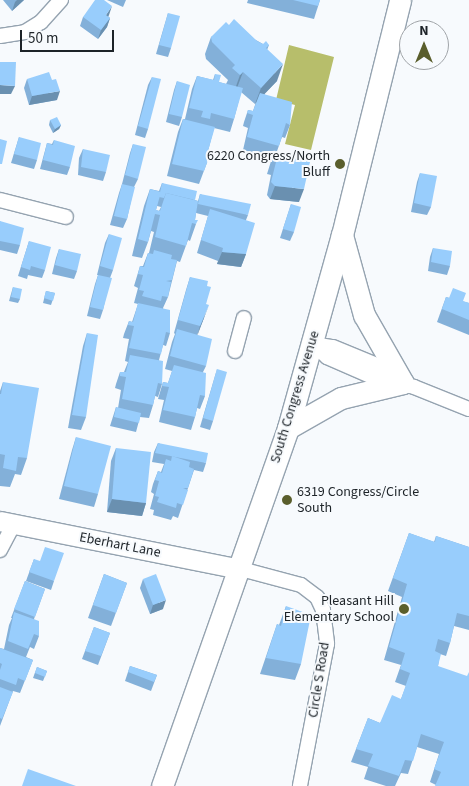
<!DOCTYPE html>
<html>
<head>
<meta charset="utf-8">
<style>
	body { margin:0 }
	#map { position:relative; width:469px; height:786px; overflow:hidden; background:#f7fafd; font-family:"Source Sans 3",sans-serif }
	div>[style] { position:absolute }
	.water>* { inset:0; background:#b7be6b }
	.roads { filter:drop-shadow(1px 0 #95a3b0) drop-shadow(-1px 0 #95a3b0) drop-shadow(0 1px #95a3b0) drop-shadow(0 -1px #95a3b0) }
	.street>* { height:14px; margin:-7px; padding:0 7px; transform-origin:7px; border-radius:7px; background:#fff }
	.secondary>* { height:19px; margin:-9.5px; padding:0 9.5px; transform-origin:9.5px; border-radius:9.5px; background:#fff }
	.primary>* { height:21px; margin:-10.5px; padding:0 10.5px; transform-origin:10.5px; border-radius:10.5px; background:#fff }
	.wall>* { inset:0; background:#83b0d9 }
	.shaded-wall>* { inset:0; background:#6a90b0 }
	.building>* { inset:0; background:#98cdfc }
	.dots>* { width:14px; height:14px; translate:-50% -50%; box-sizing:border-box; border:2px solid #f7fafd; border-radius:50% }
	span { translate:-50% -50%; white-space:nowrap; text-align:center; line-height:1.15; -webkit-text-stroke:4px #f7fafd; paint-order:stroke }
	.poi-label { font-size:14px; color:#1d2328 }
	.right { translate:-100% -50%; text-align:right }
	.left { translate:0 -50%; text-align:left }
	.street-label { font-size:14px; color:#1d2328 }
	.north { position:absolute; left:399px; top:20px; width:50px; height:50px; box-sizing:border-box; background:#f7fafd; border:1px solid #a0a4a8; border-radius:50%; rotate:0deg; font-size:14px; font-weight:700; line-height:20px; text-align:center; color:#1d2328 }
	.north::after { content:''; display:block; margin:auto; width:18px; height:22px; background:#5a5e2c; clip-path:polygon(50% 0,100% 100%,50% 72%,0 100%) }
	.scale { position:absolute; left:20px; top:30px; width:94px; height:22px; box-sizing:border-box; border:2px solid #1d2328; border-top:0; padding-left:6px; font-size:15px; line-height:18px; white-space:nowrap; color:#1d2328; -webkit-text-stroke:4px #f7fafd; paint-order:stroke }
</style>
</head>
<body>
<div id="map">
	<div class="water">
		<div style="clip-path:polygon(289px 45px,334px 57px,311px 150px,285px 144px,295px 105px,276px 100px)"></div>
	</div>
	<div class="roads">
		<div class="street">
			<div style="left:0;top:36px;width:25px;rotate:-9deg"></div>
			<div style="left:25px;top:32px;width:19px;rotate:-32deg"></div>
			<div style="left:41px;top:22px;width:30px;rotate:-48deg"></div>
			<div style="left:0;top:200px;width:68px;rotate:14.4deg"></div>
			<div style="left:313px;top:344px;width:19px;rotate:43deg"></div>
			<div style="left:327px;top:357px;width:62px;rotate:23.7deg"></div>
			<div style="left:384px;top:382px;width:30px;rotate:9deg"></div>
			<div style="left:414px;top:387px;width:59px;rotate:21.8deg"></div>
			<div style="left:313px;top:344px;width:20px;rotate:9deg"></div>
			<div style="left:333px;top:347px;width:61px;rotate:22.3deg"></div>
			<div style="left:389px;top:370px;width:8px;rotate:45deg"></div>
			<div style="left:235px;top:351px;width:34px;rotate:-75deg"></div>
			<div style="left:0;top:550px;width:30px;rotate:-62deg"></div>
			<div style="left:241px;top:569px;width:62px;rotate:14.9deg"></div>
			<div style="left:301px;top:585px;width:20px;rotate:37deg"></div>
			<div style="left:317px;top:597px;width:14px;rotate:65deg"></div>
			<div style="left:323px;top:610px;width:34px;rotate:83deg"></div>
			<div style="left:327px;top:644px;width:145px;rotate:100.8deg"></div>
		</div>
		<div class="secondary">
			<div style="left:0;top:521px;width:246px;rotate:11.3deg"></div>
		</div>
		<div class="primary">
			<div style="left:288px;top:428px;width:61px;rotate:-29.5deg"></div>
			<div style="left:341px;top:398px;width:64px;rotate:-13.6deg"></div>
			<div style="left:403px;top:383px;width:78px;rotate:-119.8deg"></div>
			<div style="left:364px;top:315px;width:83px;rotate:-105.4deg"></div>
			<div style="left:162px;top:786px;width:380px;rotate:-70.6deg"></div>
			<div style="left:288px;top:428px;width:200px;rotate:-74.4deg"></div>
			<div style="left:342px;top:235px;width:242px;rotate:-76.1deg"></div>
		</div>
	</div>
	<div class="wall">
		<div style="clip-path:polygon(3px 0,24px 0,12px 11px)"></div>
		<div style="clip-path:polygon(107px 0,126px 0,123px 7px)"></div>
		<div style="clip-path:polygon(248px 0,320px 0,314px 19px,247px 3px)"></div>
		<div style="clip-path:polygon(168px 13px,171px 48px,168px 57px,156px 54px)"></div>
		<div style="clip-path:polygon(109px 15px,108px 16px,110px 18px,107px 27px,98px 39px,80px 26px,83px 17px)"></div>
		<div style="clip-path:polygon(229px 25px,263px 44px,269px 45px,267px 50px,277px 81px,264px 94px,290px 125px,285px 138px,282px 137px,276px 154px,299px 202px,270px 199px,267px 195px,271px 175px,267px 174px,272px 158px,243px 150px,248px 128px,243px 126px,244px 122px,248px 110px,253px 111px,256px 102px,255px 104px,241px 92px,234px 119px,230px 132px,214px 128px,208px 151px,211px 152px,199px 184px,167px 176px,178px 132px,183px 119px,185px 119px,192px 89px,197px 76px,213px 80px,215px 74px,219px 82px,226px 84px,228px 80px,206px 59px,205px 54px,211px 37px)"></div>
		<div style="clip-path:polygon(152px 77px,148px 129px,145px 138px,135px 135px,148px 85px)"></div>
		<div style="clip-path:polygon(27px 79px,57px 100px,29px 105px,24px 88px)"></div>
		<div style="clip-path:polygon(177px 81px,182px 117px,179px 126px,166px 122px,174px 90px)"></div>
		<div style="clip-path:polygon(50px 120px,61px 125px,59px 129px,53px 133px,49px 125px)"></div>
		<div style="clip-path:polygon(19px 137px,37px 160px,34px 169px,11px 163px)"></div>
		<div style="clip-path:polygon(54px 140px,70px 167px,67px 175px,40px 169px,47px 143px,52px 144px)"></div>
		<div style="clip-path:polygon(133px 144px,138px 179px,134px 187px,127px 219px,123px 228px,110px 225px,119px 193px,122px 184px,130px 153px)"></div>
		<div style="clip-path:polygon(83px 149px,106px 172px,103px 181px,78px 175px,79px 158px)"></div>
		<div style="clip-path:polygon(420px 173px,431px 207px,427px 215px,411px 212px,417px 182px)"></div>
		<div style="clip-path:polygon(evenodd,162px 183px,195px 200px,198px 201px,200px 194px,248px 215px,246px 220px,246px 254px,241px 267px,217px 264px,218px 261px,197px 253px,208px 216px,196px 213px,195px 220px,196px 224px,190px 241px,188px 240px,180px 262px,177px 261px,168px 297px,163px 308px,170px 333px,166px 346px,163px 345px,159px 360px,162px 384px,158px 397px,155px 396px,153px 405px,149px 418px,140px 417px,136px 432px,110px 426px,116px 407px,118px 408px,121px 390px,115px 388px,116px 384px,120px 372px,124px 372px,128px 362px,125px 361px,129px 339px,123px 338px,124px 334px,129px 321px,132px 322px,138px 304px,134px 303px,138px 288px,134px 286px,140px 266px,143px 266px,148px 253px,149px 253px,154px 232px,151px 231px,148px 242px,142px 258px,132px 256px,144px 206px,150px 189px,159px 191px,162px 183px,157px 206px,161px 207px,159px 211px,156px 210px,157px 206px)"></div>
		<div style="clip-path:polygon(291px 204px,294px 232px,290px 241px,280px 238px)"></div>
		<div style="clip-path:polygon(0 221px,20px 245px,17px 254px,0 250px)"></div>
		<div style="clip-path:polygon(109px 234px,113px 270px,110px 278px,103px 310px,100px 319px,87px 316px,95px 284px,98px 275px,97px 275px,105px 243px)"></div>
		<div style="clip-path:polygon(29px 241px,45px 270px,42px 278px,28px 275px,27px 279px,18px 276px)"></div>
		<div style="clip-path:polygon(433px 248px,450px 266px,447px 275px,428px 271px,430px 257px)"></div>
		<div style="clip-path:polygon(59px 249px,77px 271px,74px 279px,52px 274px,56px 258px)"></div>
		<div style="clip-path:polygon(190px 277px,207px 286px,206px 304px,204px 318px,197px 335px,206px 366px,203px 372px,205px 396px,200px 409px,197px 408px,195px 417px,191px 430px,159px 422px,164px 400px,158px 399px,163px 382px,168px 383px,172px 371px,165px 369px,172px 342px,175px 334px,174px 333px,186px 290px)"></div>
		<div style="clip-path:polygon(13px 287px,20px 299px,18px 303px,9px 301px)"></div>
		<div style="clip-path:polygon(46px 291px,55px 293px,51px 305px,43px 303px)"></div>
		<div style="clip-path:polygon(446px 297px,469px 303px,469px 335px,437px 322px)"></div>
		<div style="clip-path:polygon(87px 333px,86px 417px,81px 430px,68px 428px,83px 346px)"></div>
		<div style="clip-path:polygon(217px 369px,213px 421px,210px 430px,200px 427px)"></div>
		<div style="clip-path:polygon(3px 382px,27px 458px,21px 475px,15px 474px,10px 487px,0 486px,0 391px)"></div>
		<div style="clip-path:polygon(76px 437px,98px 494px,94px 507px,59px 499px,72px 450px)"></div>
		<div style="clip-path:polygon(158px 443px,206px 463px,203px 472px,194px 470px,178px 518px,173px 516px,171px 520px,153px 515px,154px 510px,150px 509px,154px 494px,151px 492px,153px 484px,158px 471px,161px 472px,164px 464px,152px 462px,154px 452px)"></div>
		<div style="clip-path:polygon(116px 448px,146px 503px,142px 516px,107px 512px,111px 461px)"></div>
		<div style="clip-path:polygon(409px 533px,434px 542px,436px 536px,469px 547px,469px 630px,454px 626px,450px 643px,446px 656px,440px 654px,438px 666px,469px 786px,436px 785px,430px 782px,439px 754px,417px 747px,408px 774px,401px 773px,395px 786px,386px 786px,364px 779px,368px 767px,351px 762px,368px 718px,380px 723px,401px 699px,406px 686px,395px 682px,401px 665px,384px 660px,402px 597px,388px 591px)"></div>
		<div style="clip-path:polygon(34px 559px,54px 581px,51px 590px,26px 581px)"></div>
		<div style="clip-path:polygon(104px 574px,127px 583px,111px 626px,88px 618px)"></div>
		<div style="clip-path:polygon(143px 579px,163px 609px,150px 614px,140px 588px)"></div>
		<div style="clip-path:polygon(25px 581px,45px 589px,34px 619px,39px 636px,34px 649px,30px 647px,26px 657px,33px 660px,20px 693px,13px 691px,0 726px,0 648px,4px 649px,9px 625px,12px 618px,11px 618px)"></div>
		<div style="clip-path:polygon(286px 606px,301px 664px,295px 680px,260px 674px,277px 624px,279px 625px)"></div>
		<div style="clip-path:polygon(94px 627px,110px 633px,98px 665px,82px 659px)"></div>
		<div style="clip-path:polygon(130px 666px,157px 675px,151px 691px,125px 681px)"></div>
		<div style="clip-path:polygon(37px 667px,47px 671px,43px 681px,33px 678px)"></div>
	</div>
	<div class="shaded-wall">
		<div style="clip-path:polygon(17px 0,24px 0,12px 11px,15px 2px)"></div>
		<div style="clip-path:polygon(112px 6px,109px 15px,103px 24px,106px 15px)"></div>
		<div style="clip-path:polygon(110px 18px,107px 27px,98px 39px,101px 30px)"></div>
		<div style="clip-path:polygon(283px 64px,277px 81px,255px 104px,261px 88px)"></div>
		<div style="clip-path:polygon(243px 72px,237px 88px,234px 92px,240px 75px)"></div>
		<div style="clip-path:polygon(0 85px,15px 86px,11px 94px,0 94px)"></div>
		<div style="clip-path:polygon(60px 91px,57px 100px,29px 105px,32px 96px)"></div>
		<div style="clip-path:polygon(61px 125px,59px 129px,53px 133px,55px 129px)"></div>
		<div style="clip-path:polygon(275px 186px,304px 189px,299px 202px,270px 199px)"></div>
		<div style="clip-path:polygon(222px 252px,246px 254px,241px 267px,217px 264px)"></div>
		<div style="clip-path:polygon(209px 305px,204px 318px,196px 339px,200px 326px)"></div>
		<div style="clip-path:polygon(112px 499px,146px 503px,142px 516px,107px 512px)"></div>
		<div style="clip-path:polygon(166px 600px,163px 609px,150px 614px,153px 605px)"></div>
	</div>
	<div class="building">
		<div style="clip-path:polygon(95px 0,104px 0,112px 6px,106px 15px,110px 18px,101px 30px,83px 17px)"></div>
		<div style="clip-path:polygon(293px 0,320px 0,318px 6px)"></div>
		<div style="clip-path:polygon(168px 13px,180px 16px,171px 48px,159px 45px)"></div>
		<div style="clip-path:polygon(234px 19px,257px 41px,263px 44px,266px 41px,269px 45px,266px 48px,283px 64px,261px 88px,243px 72px,240px 75px,232px 68px,235px 65px,212px 42px,211px 37px,226px 22px,229px 25px)"></div>
		<div style="clip-path:polygon(0 62px,16px 62px,15px 86px,0 85px)"></div>
		<div style="clip-path:polygon(49px 72px,52px 80px,56px 79px,60px 91px,32px 96px,27px 79px)"></div>
		<div style="clip-path:polygon(215px 74px,221px 75px,219px 82px,243px 88px,234px 119px,211px 113px,210px 119px,201px 117px,203px 111px,189px 108px,197px 76px,214px 80px)"></div>
		<div style="clip-path:polygon(152px 77px,161px 79px,148px 129px,138px 126px)"></div>
		<div style="clip-path:polygon(177px 81px,190px 85px,182px 117px,169px 114px)"></div>
		<div style="clip-path:polygon(260px 93px,292px 102px,290px 125px,286px 123px,279px 146px,247px 137px,253px 115px,247px 113px,248px 110px,253px 111px)"></div>
		<div style="clip-path:polygon(57px 117px,61px 125px,55px 129px,50px 120px)"></div>
		<div style="clip-path:polygon(183px 119px,215px 127px,208px 151px,211px 152px,204px 171px,172px 164px)"></div>
		<div style="clip-path:polygon(19px 137px,41px 143px,37px 160px,14px 154px)"></div>
		<div style="clip-path:polygon(0 139px,7px 141px,2px 164px,0 164px)"></div>
		<div style="clip-path:polygon(54px 140px,75px 146px,70px 167px,43px 160px,47px 143px,53px 145px)"></div>
		<div style="clip-path:polygon(133px 144px,146px 147px,138px 179px,125px 175px)"></div>
		<div style="clip-path:polygon(83px 149px,110px 155px,106px 172px,81px 167px)"></div>
		<div style="clip-path:polygon(274px 154px,310px 162px,304px 189px,275px 186px,271px 182px,276px 162px,272px 161px)"></div>
		<div style="clip-path:polygon(420px 173px,437px 176px,431px 207px,414px 203px)"></div>
		<div style="clip-path:polygon(162px 183px,197px 191px,195px 200px,166px 193px,164px 198px,159px 197px)"></div>
		<div style="clip-path:polygon(122px 184px,135px 187px,127px 219px,114px 216px)"></div>
		<div style="clip-path:polygon(150px 189px,161px 192px,156px 210px,160px 211px,166px 193px,198px 201px,195px 220px,198px 220px,196px 224px,192px 223px,186px 246px,155px 237px,160px 215px,155px 214px,148px 242px,138px 239px)"></div>
		<div style="clip-path:polygon(200px 194px,251px 204px,248px 215px,198px 204px)"></div>
		<div style="clip-path:polygon(291px 204px,301px 207px,294px 232px,283px 229px)"></div>
		<div style="clip-path:polygon(210px 209px,255px 223px,246px 254px,222px 252px,223px 248px,201px 240px)"></div>
		<div style="clip-path:polygon(0 221px,24px 228px,20px 245px,0 241px)"></div>
		<div style="clip-path:polygon(109px 234px,122px 238px,113px 270px,100px 266px)"></div>
		<div style="clip-path:polygon(29px 241px,51px 247px,45px 270px,31px 266px,30px 270px,21px 267px)"></div>
		<div style="clip-path:polygon(433px 248px,452px 251px,450px 266px,431px 262px)"></div>
		<div style="clip-path:polygon(59px 249px,81px 254px,77px 271px,55px 265px)"></div>
		<div style="clip-path:polygon(154px 250px,172px 255px,171px 259px,177px 260px,172px 280px,166px 281px,171px 282px,168px 297px,162px 296px,161px 301px,142px 296px,144px 291px,139px 290px,143px 275px,138px 274px,140px 266px,144px 267px,148px 253px,153px 254px)"></div>
		<div style="clip-path:polygon(98px 275px,112px 278px,103px 310px,90px 307px)"></div>
		<div style="clip-path:polygon(190px 277px,208px 281px,207px 286px,211px 287px,206px 304px,209px 305px,200px 326px,178px 320px)"></div>
		<div style="clip-path:polygon(13px 287px,22px 289px,20px 299px,11px 297px)"></div>
		<div style="clip-path:polygon(453px 288px,466px 293px,463px 301px,469px 303px,469px 320px,442px 309px,446px 297px,449px 298px)"></div>
		<div style="clip-path:polygon(46px 291px,55px 293px,53px 301px,44px 298px)"></div>
		<div style="clip-path:polygon(138px 303px,170px 310px,170px 333px,166px 332px,161px 354px,129px 348px,134px 326px,128px 325px,129px 321px,133px 322px)"></div>
		<div style="clip-path:polygon(177px 329px,212px 339px,206px 366px,170px 356px)"></div>
		<div style="clip-path:polygon(87px 333px,98px 335px,86px 417px,72px 415px)"></div>
		<div style="clip-path:polygon(130px 355px,163px 361px,162px 384px,158px 383px,153px 405px,122px 399px,126px 377px,120px 376px,120px 372px,126px 372px)"></div>
		<div style="clip-path:polygon(174px 365px,206px 373px,205px 396px,200px 395px,195px 417px,163px 410px,169px 387px,162px 386px,163px 382px,168px 383px)"></div>
		<div style="clip-path:polygon(217px 369px,227px 372px,213px 421px,203px 418px)"></div>
		<div style="clip-path:polygon(3px 382px,39px 388px,27px 458px,18px 457px,16px 471px,3px 468px,5px 455px,0 454px,0 394px,1px 394px)"></div>
		<div style="clip-path:polygon(116px 407px,141px 413px,139px 423px,114px 417px)"></div>
		<div style="clip-path:polygon(76px 437px,111px 446px,98px 494px,64px 486px)"></div>
		<div style="clip-path:polygon(158px 443px,208px 453px,206px 463px,155px 453px)"></div>
		<div style="clip-path:polygon(116px 448px,151px 452px,146px 503px,112px 499px)"></div>
		<div style="clip-path:polygon(172px 456px,190px 462px,189px 467px,194px 469px,188px 488px,183px 488px,188px 490px,183px 505px,177px 503px,176px 508px,157px 502px,159px 497px,155px 496px,159px 481px,155px 480px,158px 471px,162px 473px,166px 459px,171px 461px)"></div>
		<div style="clip-path:polygon(409px 533px,435px 542px,436px 536px,469px 547px,469px 616px,457px 613px,450px 643px,438px 639px,435px 651px,441px 654px,438px 666px,467px 676px,469px 672px,469px 786px,435px 786px,441px 772px,434px 769px,444px 742px,421px 734px,413px 761px,405px 760px,399px 776px,368px 766px,373px 754px,356px 749px,368px 718px,380px 723px,392px 695px,401px 699px,410px 673px,400px 669px,405px 653px,389px 647px,407px 584px,393px 578px)"></div>
		<div style="clip-path:polygon(45px 547px,64px 553px,54px 581px,29px 572px,34px 559px,40px 561px)"></div>
		<div style="clip-path:polygon(104px 574px,127px 583px,116px 613px,93px 605px)"></div>
		<div style="clip-path:polygon(156px 574px,166px 600px,153px 605px,143px 579px)"></div>
		<div style="clip-path:polygon(25px 581px,45px 589px,35px 617px,14px 609px)"></div>
		<div style="clip-path:polygon(286px 606px,311px 615px,301px 664px,266px 658px,277px 624px,281px 626px)"></div>
		<div style="clip-path:polygon(14px 612px,39px 621px,39px 636px,34px 634px,28px 649px,8px 641px)"></div>
		<div style="clip-path:polygon(94px 627px,110px 633px,101px 656px,85px 651px)"></div>
		<div style="clip-path:polygon(0 648px,33px 660px,25px 681px,18px 678px,16px 685px,0 679px,0 670px,2px 664px,0 663px)"></div>
		<div style="clip-path:polygon(130px 666px,157px 675px,154px 682px,128px 672px)"></div>
		<div style="clip-path:polygon(37px 667px,47px 671px,45px 677px,35px 673px)"></div>
		<div style="clip-path:polygon(0 687px,13px 692px,2px 719px,0 718px)"></div>
		<div style="clip-path:polygon(28px 769px,76px 786px,22px 786px)"></div>
	</div>
	<div class="dots">
		<div style="left:340px;top:164px;background:#5a5e2c"></div>
		<div style="left:287px;top:500px;background:#5a5e2c"></div>
		<div style="left:404px;top:609px;background:#5a5e2c"></div>
	</div>
	<div class="poi-label">
		<span class="right" style="left:330px;top:164px">6220 Congress/North<br>Bluff</span>
		<span class="left" style="left:297px;top:500px">6319 Congress/Circle<br>South</span>
		<span class="right" style="left:394px;top:609px">Pleasant Hill<br>Elementary School</span>
	</div>
	<div class="street-label">
		<span style="left:295px;top:397px;rotate:-73deg">South Congress Avenue</span>
		<span style="left:120px;top:545px;rotate:11deg">Eberhart Lane</span>
		<span style="left:319px;top:680px;rotate:-81deg">Circle S Road</span>
	</div>
	<div class="north">N</div>
	<div class="scale">50 m</div>
</div>
</body>
</html>
